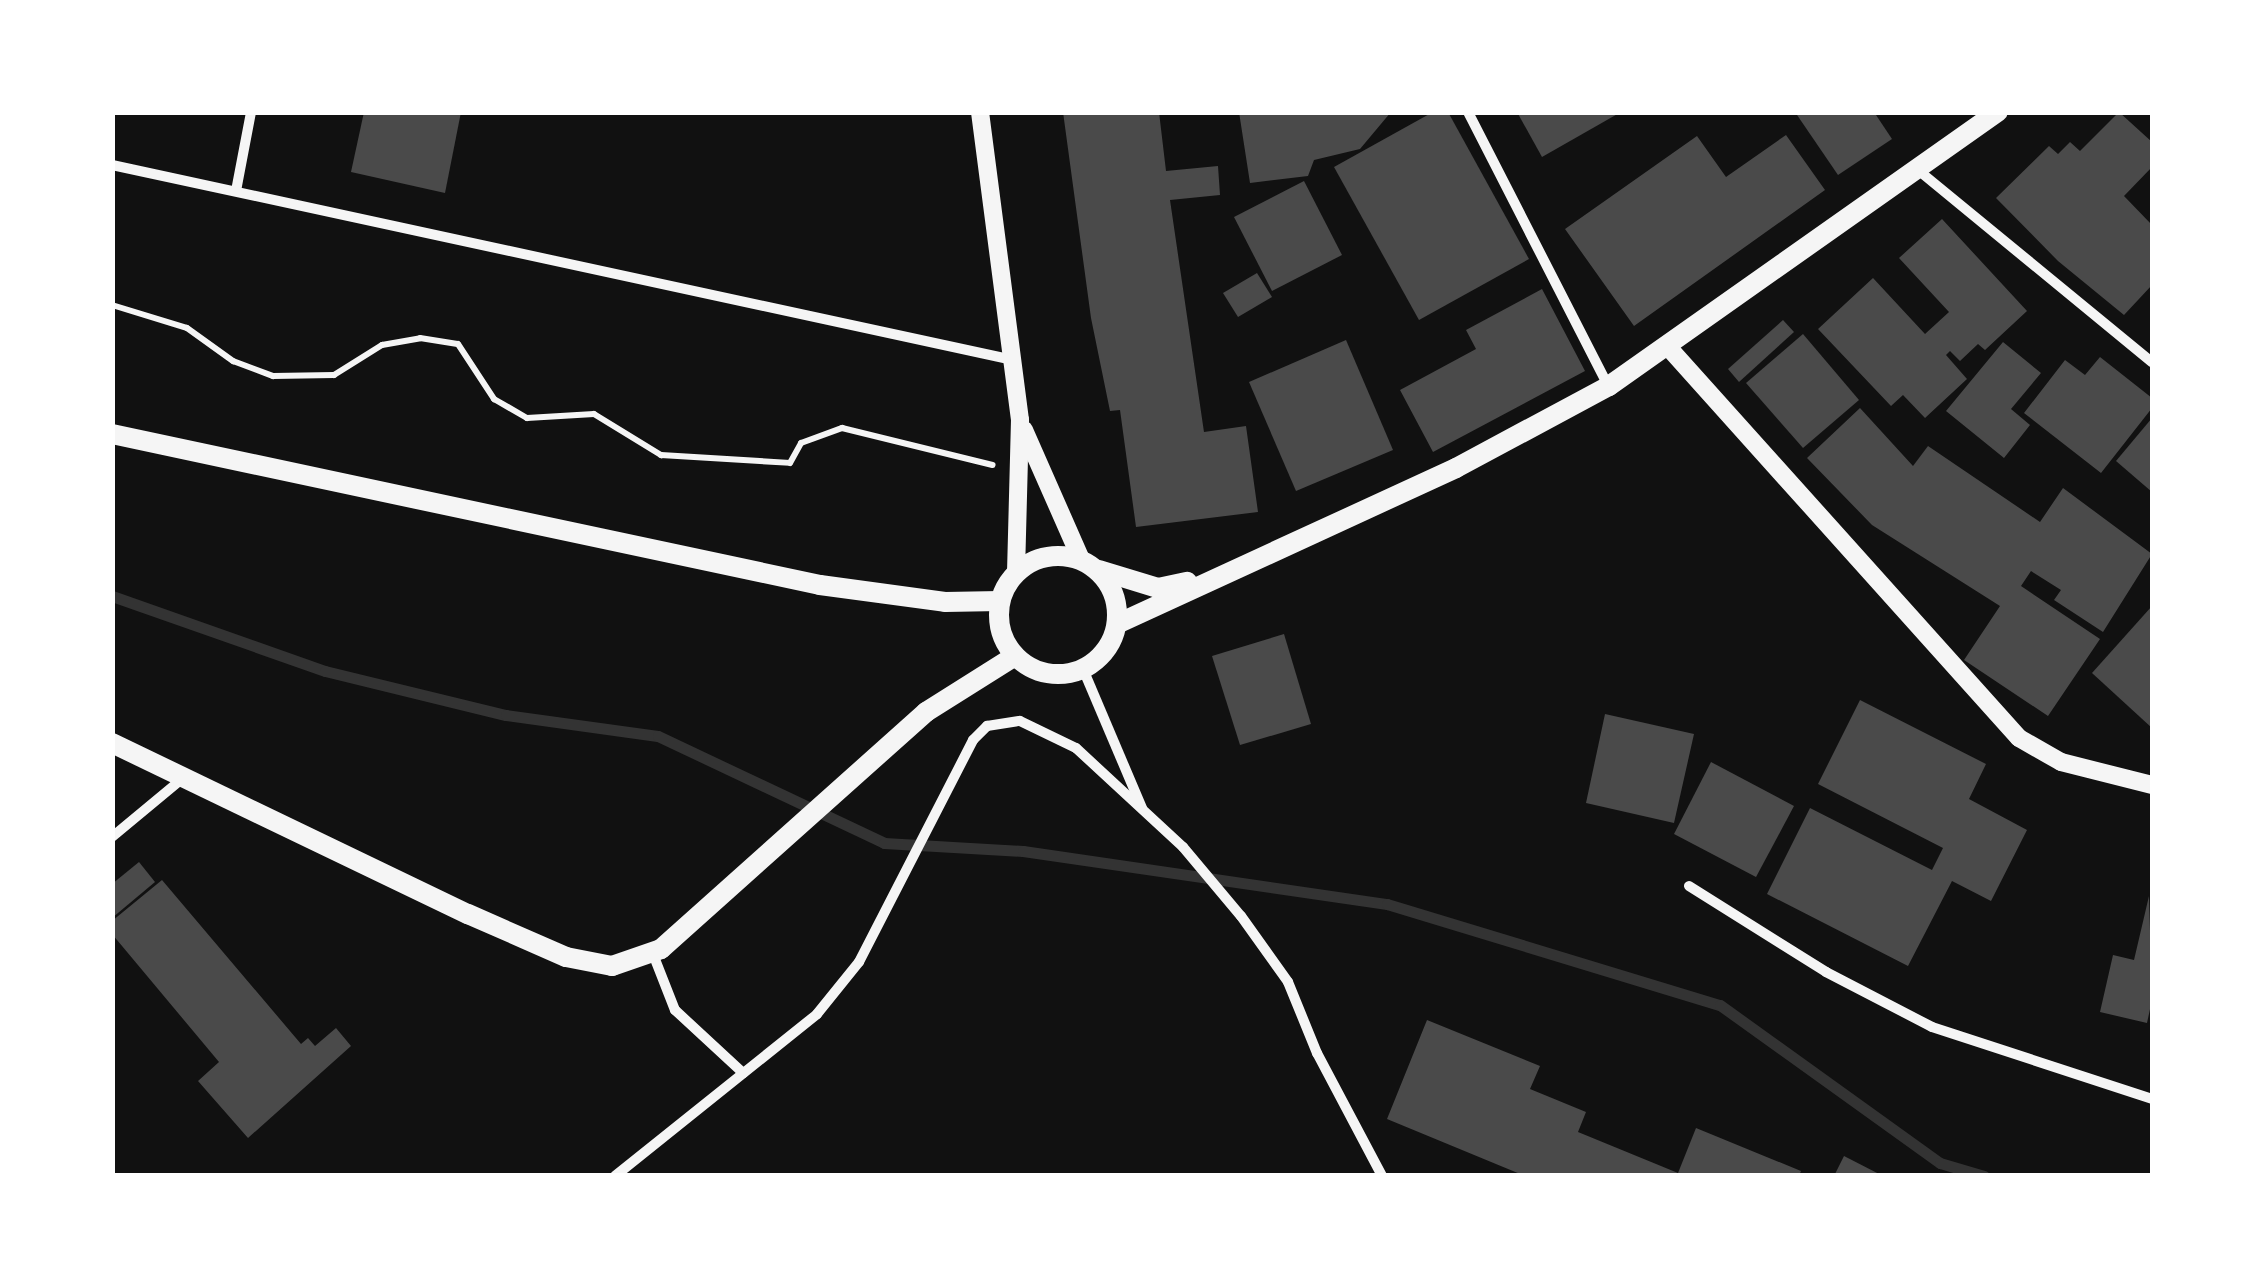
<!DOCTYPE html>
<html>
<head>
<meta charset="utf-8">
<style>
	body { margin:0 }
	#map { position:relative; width:2265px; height:1288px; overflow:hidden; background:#111; font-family:Roboto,sans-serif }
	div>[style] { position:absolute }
	.stream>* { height:11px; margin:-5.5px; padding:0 5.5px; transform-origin:5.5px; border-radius:5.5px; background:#333 }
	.building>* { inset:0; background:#4a4a4a }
	.path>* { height:6px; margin:-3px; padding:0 3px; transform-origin:3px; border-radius:3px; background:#f5f5f5 }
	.minor>* { height:10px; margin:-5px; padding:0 5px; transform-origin:5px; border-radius:5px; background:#f5f5f5 }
	.tertiary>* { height:18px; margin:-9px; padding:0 9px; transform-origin:9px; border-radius:9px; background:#f5f5f5 }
	.secondary>* { height:20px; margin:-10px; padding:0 10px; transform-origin:10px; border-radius:10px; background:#f5f5f5 }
	.secondary>.ring { margin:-10px; padding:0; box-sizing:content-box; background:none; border:20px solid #f5f5f5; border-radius:50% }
	span { translate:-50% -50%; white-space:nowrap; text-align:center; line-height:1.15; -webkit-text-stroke:10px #fff; paint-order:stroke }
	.frame { position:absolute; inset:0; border:115px solid #fff; pointer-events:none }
</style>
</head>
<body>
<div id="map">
	<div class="stream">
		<div style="left:112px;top:596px;width:226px;rotate:19.4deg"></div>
		<div style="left:325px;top:671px;width:186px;rotate:13.7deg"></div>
		<div style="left:506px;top:715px;width:153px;rotate:7.9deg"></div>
		<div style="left:658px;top:736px;width:250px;rotate:25.3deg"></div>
		<div style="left:884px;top:843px;width:139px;rotate:3.3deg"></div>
		<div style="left:1023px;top:851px;width:368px;rotate:8.3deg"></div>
		<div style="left:1387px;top:904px;width:348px;rotate:16.9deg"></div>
		<div style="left:1720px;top:1005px;width:271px;rotate:35.7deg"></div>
		<div style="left:1940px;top:1163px;width:46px;rotate:16.5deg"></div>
	</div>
	<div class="building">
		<div style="clip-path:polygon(364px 112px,461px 112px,445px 193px,351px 172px)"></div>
		<div style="clip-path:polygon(1063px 112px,1159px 112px,1166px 171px,1218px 166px,1220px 195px,1170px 200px,1204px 432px,1246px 426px,1258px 512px,1136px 527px,1120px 410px,1110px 411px,1091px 318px)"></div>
		<div style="clip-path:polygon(1239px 112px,1391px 112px,1360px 149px,1314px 160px,1308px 176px,1250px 183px)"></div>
		<div style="clip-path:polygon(1433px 112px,1448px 112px,1529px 259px,1419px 320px,1334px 167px)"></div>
		<div style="clip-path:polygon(1517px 112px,1621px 112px,1542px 157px)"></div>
		<div style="clip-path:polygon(1795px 112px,1874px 112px,1892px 139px,1838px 175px)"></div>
		<div style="clip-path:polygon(2119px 112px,2152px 142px,2152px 167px,2124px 196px,2152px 225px,2152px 285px,2124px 315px,2058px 261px,1996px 198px,2049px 146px,2058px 154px,2070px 142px,2080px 151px)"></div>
		<div style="clip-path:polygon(1786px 135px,1825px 190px,1634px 326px,1565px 229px,1697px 136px,1726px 177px)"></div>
		<div style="clip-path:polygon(1304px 181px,1342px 255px,1272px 291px,1234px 217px)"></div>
		<div style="clip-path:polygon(1942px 219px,2027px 311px,1985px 350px,1978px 344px,1960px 361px,1950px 351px,1946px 355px,1967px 379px,1925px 418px,1903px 395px,1891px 406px,1818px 329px,1873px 278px,1925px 334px,1949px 312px,1899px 258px)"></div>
		<div style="clip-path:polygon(1257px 273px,1272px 297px,1238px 317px,1223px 293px)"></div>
		<div style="clip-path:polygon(1542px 289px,1585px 371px,1433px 452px,1400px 390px,1476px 349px,1466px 330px)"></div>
		<div style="clip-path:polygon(1783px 320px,1794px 332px,1739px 382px,1728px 369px)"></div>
		<div style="clip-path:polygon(1803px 334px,1859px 400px,1803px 448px,1746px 383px)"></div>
		<div style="clip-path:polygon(1346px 340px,1393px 450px,1296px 491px,1249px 382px)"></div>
		<div style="clip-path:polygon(2003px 342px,2041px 373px,2011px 409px,2030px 425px,2004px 458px,1946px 411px)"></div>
		<div style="clip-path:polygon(2100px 357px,2152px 398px,2152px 408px,2101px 473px,2024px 413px,2065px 360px,2085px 375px)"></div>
		<div style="clip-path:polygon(1860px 408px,1913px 466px,1928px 446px,2040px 522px,2063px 488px,2152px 554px,2103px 632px,2054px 600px,2061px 590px,2031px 571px,2021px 586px,2100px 639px,2048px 716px,1964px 660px,2000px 606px,1872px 525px,1807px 458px)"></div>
		<div style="clip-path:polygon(2152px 418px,2152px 492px,2116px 461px)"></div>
		<div style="clip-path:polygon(2152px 606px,2152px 728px,2092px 673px)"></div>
		<div style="clip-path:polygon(1284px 634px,1311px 724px,1240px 745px,1212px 656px)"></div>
		<div style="clip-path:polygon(1860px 700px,1986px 764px,1969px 799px,2027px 830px,1991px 901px,1952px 881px,1908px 966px,1767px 894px,1810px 808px,1932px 870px,1943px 848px,1818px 784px)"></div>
		<div style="clip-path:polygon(1605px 714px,1694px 734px,1674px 823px,1586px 803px)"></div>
		<div style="clip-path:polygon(1711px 762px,1794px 806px,1756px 877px,1674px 834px)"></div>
		<div style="clip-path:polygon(139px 862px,155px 882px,112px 918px,112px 884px)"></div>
		<div style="clip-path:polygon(162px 880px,301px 1044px,308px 1038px,315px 1046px,336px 1028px,351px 1046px,248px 1138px,198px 1081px,219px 1062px,112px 934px,112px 921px)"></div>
		<div style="clip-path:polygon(2149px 896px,2152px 1000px,2147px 1023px,2100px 1012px,2113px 955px,2134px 960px)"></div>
		<div style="clip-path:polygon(1427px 1020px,1540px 1066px,1530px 1089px,1586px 1112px,1578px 1132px,1678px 1173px,1696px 1128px,1801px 1171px,1799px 1176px,1525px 1176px,1387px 1119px)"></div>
		<div style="clip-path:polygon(1844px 1156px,1883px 1176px,1834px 1176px)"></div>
	</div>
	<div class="path">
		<div style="left:112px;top:305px;width:78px;rotate:17deg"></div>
		<div style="left:187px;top:328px;width:57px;rotate:35.7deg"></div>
		<div style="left:233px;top:361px;width:43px;rotate:20.6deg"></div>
		<div style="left:273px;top:376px;width:61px;rotate:-0.9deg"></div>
		<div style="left:334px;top:375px;width:57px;rotate:-32deg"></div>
		<div style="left:382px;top:345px;width:39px;rotate:-10deg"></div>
		<div style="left:420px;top:338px;width:38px;rotate:9deg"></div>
		<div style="left:458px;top:344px;width:66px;rotate:56.8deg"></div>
		<div style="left:494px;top:399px;width:38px;rotate:30deg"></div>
		<div style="left:527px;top:418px;width:67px;rotate:-3.4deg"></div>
		<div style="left:594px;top:414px;width:79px;rotate:31.5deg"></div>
		<div style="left:661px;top:455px;width:129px;rotate:3.5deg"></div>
		<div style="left:790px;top:463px;width:23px;rotate:-61deg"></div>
		<div style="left:801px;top:443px;width:44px;rotate:-20.1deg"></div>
		<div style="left:842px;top:428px;width:155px;rotate:13.8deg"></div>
	</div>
	<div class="minor">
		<div style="left:1468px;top:112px;width:307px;rotate:62.9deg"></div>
		<div style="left:112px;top:165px;width:922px;rotate:12.21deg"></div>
		<div style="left:1918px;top:170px;width:303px;rotate:39.4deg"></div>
		<div style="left:236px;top:191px;width:80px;rotate:-79.2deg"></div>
		<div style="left:1083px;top:669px;width:151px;rotate:67deg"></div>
		<div style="left:112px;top:837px;width:92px;rotate:-39.7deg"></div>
		<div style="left:1689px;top:886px;width:162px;rotate:32.1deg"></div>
		<div style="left:1826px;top:972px;width:119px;rotate:27.4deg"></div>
		<div style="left:1932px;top:1027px;width:231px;rotate:18.1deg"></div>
		<div style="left:653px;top:954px;width:60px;rotate:68.6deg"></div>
		<div style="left:675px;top:1010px;width:93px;rotate:42.8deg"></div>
		<div style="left:615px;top:1176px;width:259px;rotate:-38.7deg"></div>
		<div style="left:817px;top:1014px;width:67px;rotate:-51.1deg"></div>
		<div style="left:859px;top:962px;width:250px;rotate:-62.8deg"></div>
		<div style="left:973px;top:740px;width:20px;rotate:-45deg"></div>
		<div style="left:987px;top:726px;width:33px;rotate:-9deg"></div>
		<div style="left:1020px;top:721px;width:62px;rotate:25.7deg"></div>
		<div style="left:1076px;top:748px;width:146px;rotate:42.8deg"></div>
		<div style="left:1183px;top:847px;width:90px;rotate:50deg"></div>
		<div style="left:1241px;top:916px;width:81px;rotate:54.5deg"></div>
		<div style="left:1288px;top:982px;width:77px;rotate:67.8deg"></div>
		<div style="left:1317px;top:1053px;width:139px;rotate:62.1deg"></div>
	</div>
	<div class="tertiary">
		<div style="left:980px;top:112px;width:311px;rotate:82.6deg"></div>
		<div style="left:1020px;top:420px;width:153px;rotate:91.5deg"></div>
		<div style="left:1669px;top:348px;width:524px;rotate:48.09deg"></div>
		<div style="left:2019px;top:738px;width:48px;rotate:29.7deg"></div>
		<div style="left:2061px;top:762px;width:94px;rotate:14.2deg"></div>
		<div style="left:1024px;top:430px;width:141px;rotate:66.2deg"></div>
	</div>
	<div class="secondary">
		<div style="left:112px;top:434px;width:724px;rotate:12.04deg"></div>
		<div style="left:820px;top:585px;width:126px;rotate:7.7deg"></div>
		<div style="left:945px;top:602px;width:55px;rotate:-1deg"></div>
		<div class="ring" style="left:999px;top:556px;width:98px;height:98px"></div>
		<div style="left:1099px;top:570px;width:62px;rotate:17deg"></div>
		<div style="left:1158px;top:588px;width:30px;rotate:-12deg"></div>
		<div style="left:1117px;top:624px;width:373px;rotate:-24.7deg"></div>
		<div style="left:1456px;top:468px;width:174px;rotate:-28.2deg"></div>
		<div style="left:1609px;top:386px;width:476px;rotate:-35.2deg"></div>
		<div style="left:112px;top:743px;width:395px;rotate:25.7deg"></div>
		<div style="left:468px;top:914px;width:107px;rotate:23.7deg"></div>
		<div style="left:566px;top:957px;width:47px;rotate:11.1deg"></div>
		<div style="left:612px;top:966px;width:52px;rotate:-19.1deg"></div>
		<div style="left:661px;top:949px;width:356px;rotate:-41.8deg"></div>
		<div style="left:926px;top:712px;width:105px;rotate:-32.2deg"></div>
	</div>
	<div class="frame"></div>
</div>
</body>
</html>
